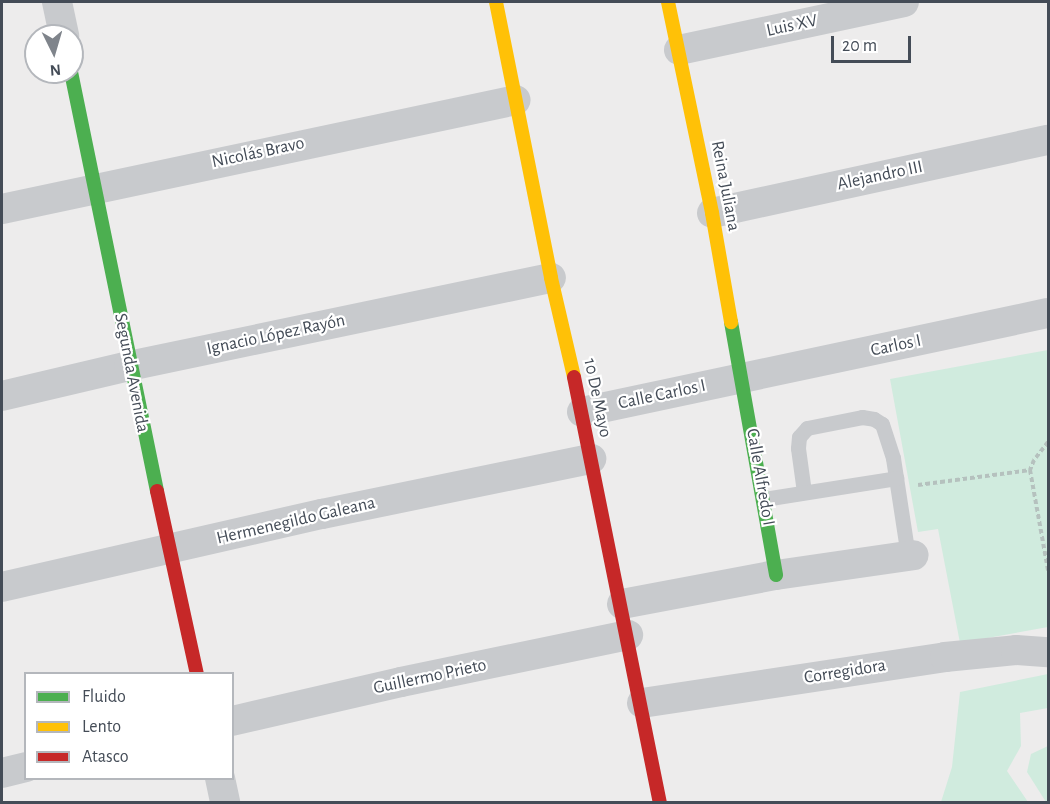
<!DOCTYPE html>
<html>
<head>
<meta charset="utf-8">
<style>
	body { margin:0 }
	#map { position:relative; width:1050px; height:804px; overflow:hidden; background:#edecec; font-family:"Alegreya Sans",sans-serif }
	div>[style] { position:absolute }
	.green>* { inset:0; background:#d0ebde }
	.path>* { height:4px; margin-top:-2px; transform-origin:0; background:repeating-linear-gradient(90deg,#b5c1be 0 4.5px,transparent 0 7.5px) }
	.lane>* { height:15px; margin:-7.5px; padding:0 7.5px; transform-origin:7.5px; border-radius:7.5px; background:#c8cacd }
	.street>* { height:30px; margin:-15px; padding:0 15px; transform-origin:15px; border-radius:15px; background:#c8cacd }
	.fast>* { height:14px; margin:-7px; padding:0 7px; transform-origin:7px; border-radius:7px; background:#4caf50 }
	.slow>* { height:14px; margin:-7px; padding:0 7px; transform-origin:7px; border-radius:7px; background:#ffc107 }
	.jam>* { height:14px; margin:-7px; padding:0 7px; transform-origin:7px; border-radius:7px; background:#c62828 }
	span { translate:-50% -50%; white-space:nowrap; text-align:center; line-height:1.15; -webkit-text-stroke:4.5px #fff; paint-order:stroke }
	.street-label { font-size:18px; color:#444c57 }
	.frame { position:absolute; inset:0; border:3px solid #444c57; pointer-events:none }
	.legend { position:absolute; left:24px; top:672px; width:210px; height:108px; box-sizing:border-box; background:#fff; border:2px solid #b4b7bc; margin:0; padding:8px 10px; list-style:none; font-size:18px; color:#444c57 }
	.legend li { display:flex; align-items:center; gap:12px; height:30px }
	.legend b { width:30px; border:2px solid #b4b7bc }
	.north { position:absolute; left:24px; top:24px; width:60px; height:60px; box-sizing:border-box; background:#fff; border:2px solid #b4b7bc; border-radius:50%; rotate:175deg; font-size:16px; font-weight:700; line-height:24px; text-align:center; color:#444c57 }
	.north::after { content:''; display:block; margin:auto; width:21px; height:27px; background:#7f848b; clip-path:polygon(50% 0,100% 100%,50% 72%,0 100%) }
	.scale { position:absolute; left:831px; top:36px; width:80px; height:27px; box-sizing:border-box; border:3px solid #444c57; border-top:0; padding-left:8px; font-size:18px; line-height:21px; white-space:nowrap; color:#444c57; -webkit-text-stroke:4px #fff; paint-order:stroke }
</style>
</head>
<body>
<div id="map">
	<div class="green">
		<div style="clip-path:polygon(1048px 350px,1048px 627px,960px 643px,938px 529px,918px 532px,890px 379px)"></div>
		<div style="clip-path:polygon(1048px 674px,1048px 708px,1020px 713px,1021px 746px,1007px 771px,1028px 802px,941px 802px,952px 767px,960px 692px)"></div>
		<div style="clip-path:polygon(1048px 746px,1048px 802px,1046px 802px,1027px 772px,1031px 754px)"></div>
	</div>
	<div class="path">
		<div style="left:1048px;top:442px;width:23px;rotate:128deg"></div>
		<div style="left:1034px;top:460px;width:11px;rotate:112deg"></div>
		<div style="left:1030px;top:470px;width:102px;rotate:79.8deg"></div>
		<div style="left:918px;top:485px;width:113px;rotate:-7.6deg"></div>
	</div>
	<div class="lane">
		<div style="left:804px;top:492px;width:44px;rotate:-97.8deg"></div>
		<div style="left:798px;top:448px;width:11px;rotate:-85deg"></div>
		<div style="left:799px;top:437px;width:12px;rotate:-48deg"></div>
		<div style="left:807px;top:428px;width:56px;rotate:-11.3deg"></div>
		<div style="left:862px;top:417px;width:12px;rotate:9deg"></div>
		<div style="left:874px;top:419px;width:9px;rotate:32deg"></div>
		<div style="left:882px;top:424px;width:36px;rotate:72deg"></div>
		<div style="left:893px;top:458px;width:99px;rotate:81.3deg"></div>
		<div style="left:764px;top:499px;width:134px;rotate:-9deg"></div>
	</div>
	<div class="street">
		<div style="left:57px;top:2px;width:35px;rotate:78deg"></div>
		<div style="left:679px;top:50px;width:230px;rotate:-12deg"></div>
		<div style="left:2px;top:209px;width:525px;rotate:-11.97deg"></div>
		<div style="left:712px;top:213px;width:344px;rotate:-12.3deg"></div>
		<div style="left:2px;top:396px;width:130px;rotate:-13.3deg"></div>
		<div style="left:129px;top:366px;width:431px;rotate:-11.8deg"></div>
		<div style="left:582px;top:412px;width:476px;rotate:-12deg"></div>
		<div style="left:2px;top:587px;width:328px;rotate:-12.9deg"></div>
		<div style="left:322px;top:514px;width:275px;rotate:-11.6deg"></div>
		<div style="left:622px;top:604px;width:157px;rotate:-10.7deg"></div>
		<div style="left:776px;top:575px;width:139px;rotate:-8.2deg"></div>
		<div style="left:642px;top:703px;width:306px;rotate:-8.6deg"></div>
		<div style="left:945px;top:657px;width:71px;rotate:-5.6deg"></div>
		<div style="left:1016px;top:650px;width:32px;rotate:4deg"></div>
		<div style="left:232px;top:721px;width:173px;rotate:-13deg"></div>
		<div style="left:401px;top:682px;width:232px;rotate:-11.7deg"></div>
		<div style="left:2px;top:773px;width:25px;rotate:-14deg"></div>
		<div style="left:220px;top:778px;width:25px;rotate:78deg"></div>
	</div>
	<div class="fast">
		<div style="left:71px;top:72px;width:428px;rotate:78.4deg"></div>
		<div style="left:731px;top:322px;width:257px;rotate:79.9deg"></div>
	</div>
	<div class="slow">
		<div style="left:496px;top:2px;width:281px;rotate:78.7deg"></div>
		<div style="left:551px;top:278px;width:102px;rotate:76.9deg"></div>
		<div style="left:668px;top:2px;width:216px;rotate:78.2deg"></div>
		<div style="left:712px;top:213px;width:111px;rotate:80.1deg"></div>
	</div>
	<div class="jam">
		<div style="left:574px;top:377px;width:434px;rotate:78.6deg"></div>
		<div style="left:157px;top:491px;width:187px;rotate:77.7deg"></div>
	</div>
	<div class="street-label">
		<span style="left:792px;top:26px;rotate:-12deg">Luis XV</span>
		<span style="left:258px;top:153px;rotate:-12deg">Nicolás Bravo</span>
		<span style="left:880px;top:176px;rotate:-12deg">Alejandro III</span>
		<span style="left:725px;top:186px;rotate:79deg">Reina Juliana</span>
		<span style="left:276px;top:335px;rotate:-12deg">Ignacio López Rayón</span>
		<span style="left:896px;top:346px;rotate:-12deg">Carlos I</span>
		<span style="left:131px;top:373px;rotate:79deg">Segunda Avenida</span>
		<span style="left:662px;top:395px;rotate:-12deg">Calle Carlos I</span>
		<span style="left:597px;top:398px;rotate:78deg">10 De Mayo</span>
		<span style="left:760px;top:477px;rotate:80deg">Calle Alfredo I</span>
		<span style="left:296px;top:521px;rotate:-13deg">Hermenegildo Galeana</span>
		<span style="left:845px;top:672px;rotate:-9deg">Corregidora</span>
		<span style="left:430px;top:677px;rotate:-12deg">Guillermo Prieto</span>
	</div>
	<div class="frame"></div>
	<ul class="legend">
	<li><b style="height:8px;background:#4caf50"></b>Fluido</li>
	<li><b style="height:8px;background:#ffc107"></b>Lento</li>
	<li><b style="height:8px;background:#c62828"></b>Atasco</li>
	</ul>
	<div class="north">N</div>
	<div class="scale">20 m</div>
</div>
</body>
</html>
